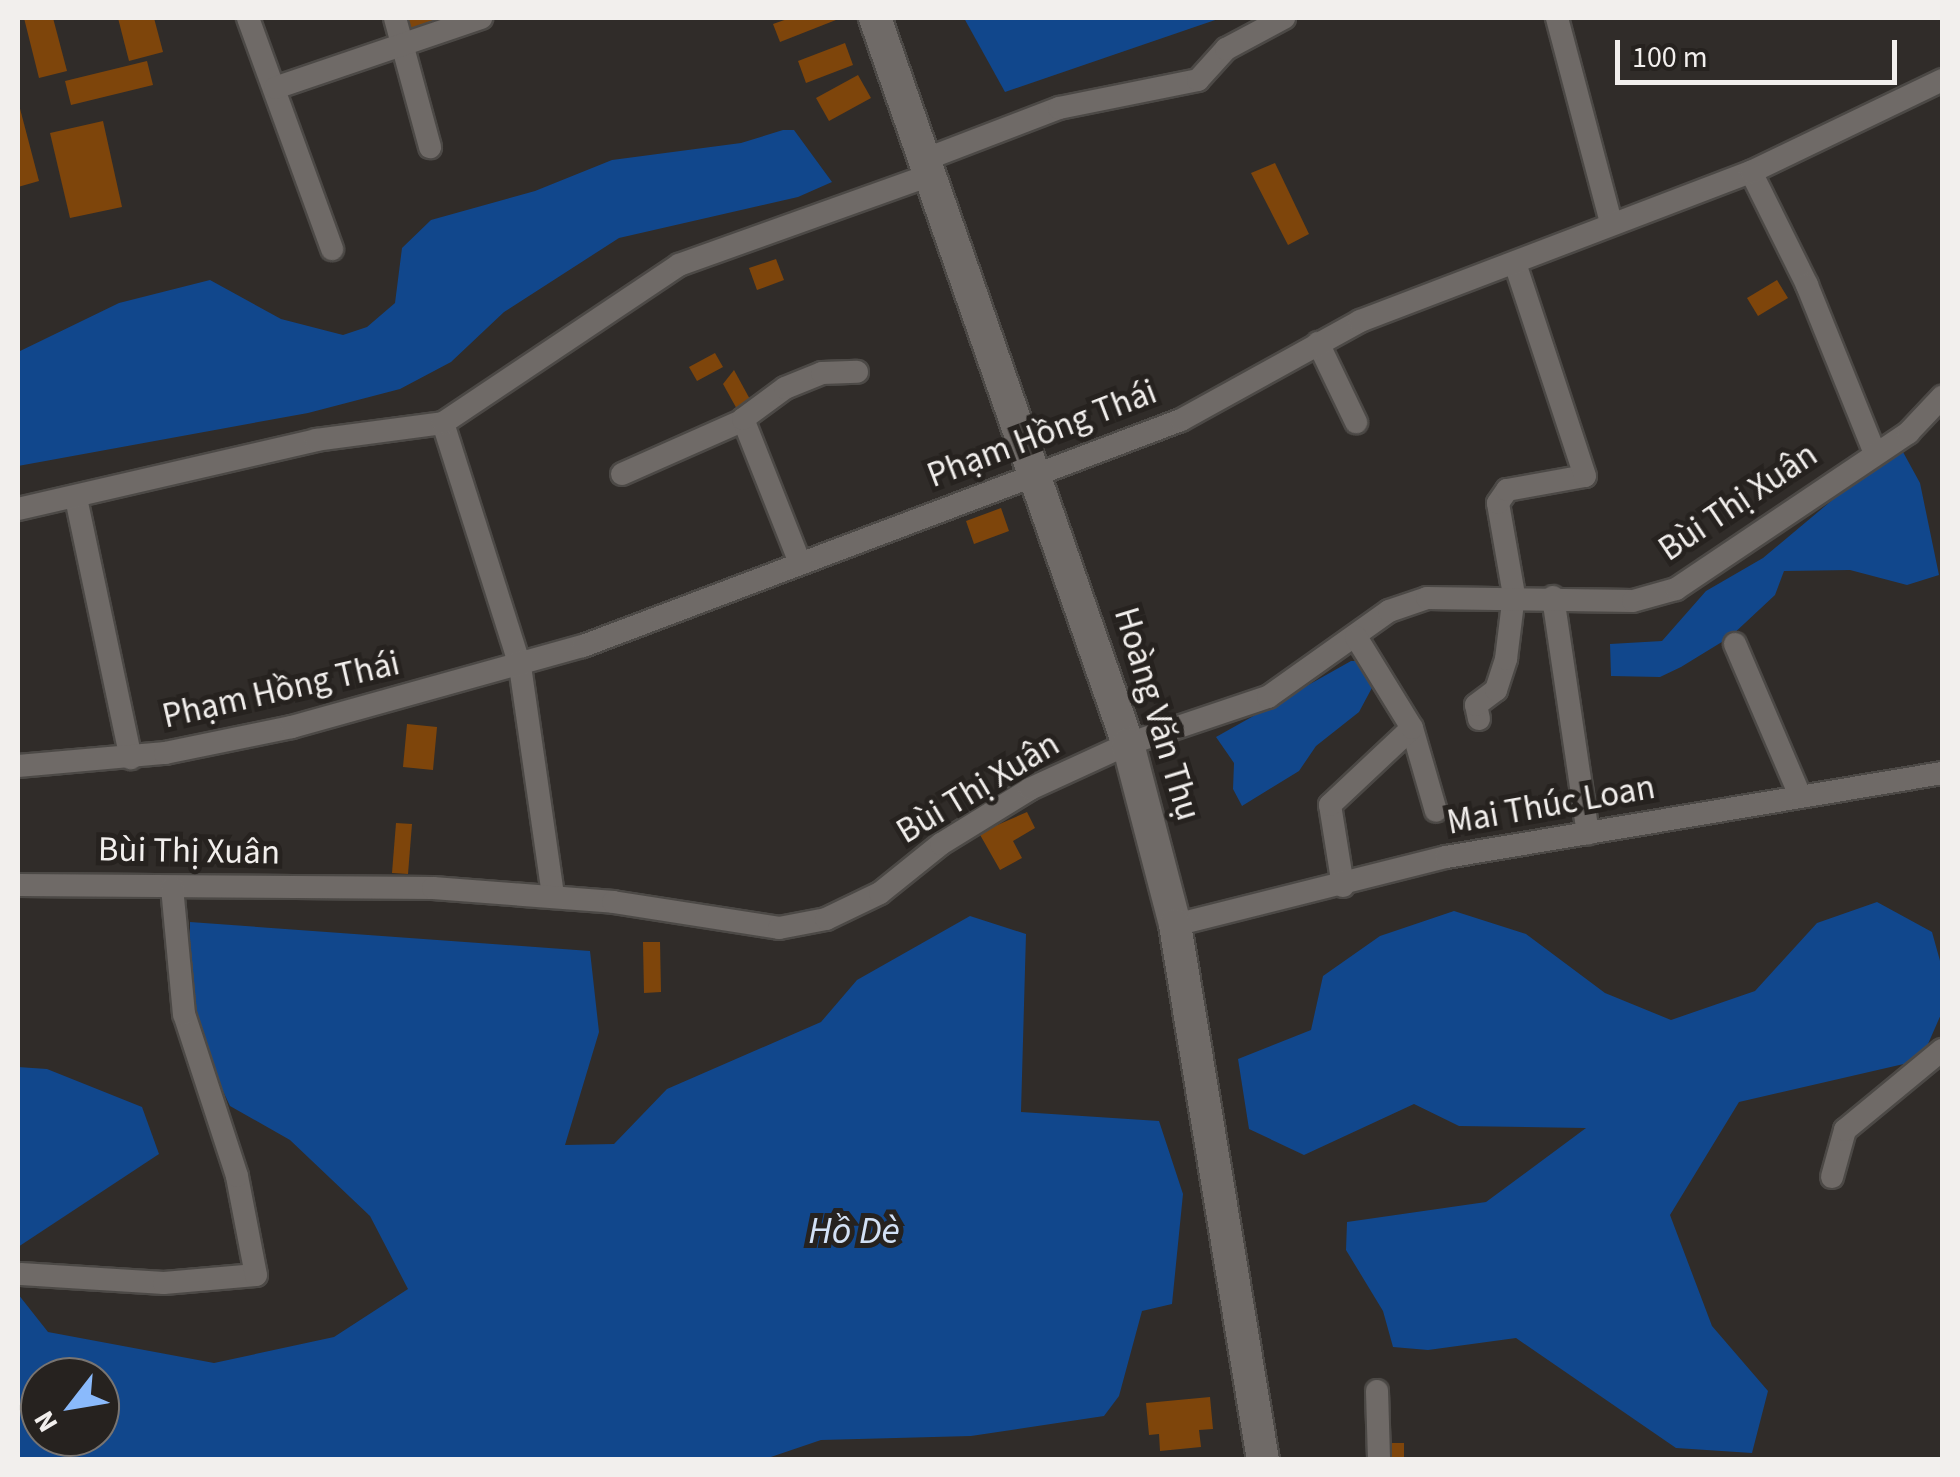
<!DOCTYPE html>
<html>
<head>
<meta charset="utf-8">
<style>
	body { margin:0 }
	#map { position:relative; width:1960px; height:1477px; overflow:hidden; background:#302c29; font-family:"Source Sans 3",sans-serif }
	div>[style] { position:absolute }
	.water>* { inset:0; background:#11478c }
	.building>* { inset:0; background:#7e450b }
	.roads { filter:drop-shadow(2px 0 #4c4946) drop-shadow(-2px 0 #4c4946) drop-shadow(0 2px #4c4946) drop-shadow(0 -2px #4c4946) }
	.minor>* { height:22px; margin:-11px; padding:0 11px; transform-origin:11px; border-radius:11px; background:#6f6a67 }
	.secondary>* { height:32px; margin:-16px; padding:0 16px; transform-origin:16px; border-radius:16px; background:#6f6a67 }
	span { translate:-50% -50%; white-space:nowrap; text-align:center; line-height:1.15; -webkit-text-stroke:10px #26221f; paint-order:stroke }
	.street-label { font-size:35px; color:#f2efed }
	.water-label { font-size:38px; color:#d3e1f5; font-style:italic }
	.frame { position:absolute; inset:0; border:20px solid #f2efed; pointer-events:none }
	.north { position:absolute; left:20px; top:1357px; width:100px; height:100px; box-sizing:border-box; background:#26221f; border:2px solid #787471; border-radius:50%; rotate:239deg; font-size:28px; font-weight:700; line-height:40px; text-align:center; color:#f2efed }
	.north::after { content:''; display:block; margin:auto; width:35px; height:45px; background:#8abafc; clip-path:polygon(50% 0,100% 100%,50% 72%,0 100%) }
	.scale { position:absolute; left:1615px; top:40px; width:282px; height:45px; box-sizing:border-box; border:5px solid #f2efed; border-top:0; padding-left:12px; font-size:30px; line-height:35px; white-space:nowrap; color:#f2efed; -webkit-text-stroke:8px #26221f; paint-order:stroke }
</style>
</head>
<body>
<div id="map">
	<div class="water">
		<div style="clip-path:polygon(964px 18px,1221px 18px,1005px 92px)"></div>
		<div style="clip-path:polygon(783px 130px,794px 130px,832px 182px,798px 197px,619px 238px,504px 312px,451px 362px,400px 389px,308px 413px,18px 466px,18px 352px,119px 303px,210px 280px,281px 319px,343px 335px,367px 327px,395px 303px,402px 248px,431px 220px,535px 191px,612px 160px,741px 143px)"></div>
		<div style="clip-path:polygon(1903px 452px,1920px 483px,1939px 575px,1907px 585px,1850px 570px,1784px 571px,1775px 595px,1730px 637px,1681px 667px,1660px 677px,1611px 676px,1610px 644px,1662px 641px,1706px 591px,1763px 558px,1849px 486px)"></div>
		<div style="clip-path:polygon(1351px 661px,1363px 661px,1374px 684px,1359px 712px,1316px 746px,1299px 771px,1242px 806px,1233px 789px,1234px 763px,1216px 737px)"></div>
		<div style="clip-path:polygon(1877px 902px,1932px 932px,1942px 968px,1942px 1012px,1921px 1060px,1739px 1102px,1670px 1215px,1712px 1326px,1768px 1391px,1752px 1453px,1676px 1448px,1516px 1338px,1428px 1350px,1393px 1347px,1383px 1311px,1346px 1250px,1347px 1222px,1486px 1202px,1586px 1128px,1459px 1126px,1414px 1104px,1304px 1155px,1249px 1129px,1238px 1059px,1311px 1030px,1323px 976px,1380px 936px,1454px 911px,1526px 934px,1605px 993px,1671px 1020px,1755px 991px,1817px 923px)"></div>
		<div style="clip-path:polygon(evenodd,970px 916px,1026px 934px,1021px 1112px,1159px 1121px,1183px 1194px,1172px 1304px,1142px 1311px,1119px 1396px,1104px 1416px,971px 1436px,821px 1440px,765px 1459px,18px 1459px,18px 1294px,48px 1332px,214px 1363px,334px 1337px,408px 1289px,370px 1216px,290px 1140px,230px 1106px,189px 1019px,190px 922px,590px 951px,599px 1032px,565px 1145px,614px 1144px,667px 1089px,821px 1022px,857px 980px,970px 916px,40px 1377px,100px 1377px,100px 1437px,40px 1437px,40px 1377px)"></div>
		<div style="clip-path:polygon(18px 1067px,47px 1069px,142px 1107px,159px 1154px,18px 1247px)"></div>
	</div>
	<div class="building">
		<div style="clip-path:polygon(24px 18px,53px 18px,67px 71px,39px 78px)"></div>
		<div style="clip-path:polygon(118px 18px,154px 18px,163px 52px,129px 61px)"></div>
		<div style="clip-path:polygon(399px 18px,447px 18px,450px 25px,407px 40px)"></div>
		<div style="clip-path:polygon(790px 18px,841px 18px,780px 42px,773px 24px)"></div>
		<div style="clip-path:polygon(845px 43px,853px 65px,806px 83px,798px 61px)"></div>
		<div style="clip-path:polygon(147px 61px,153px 85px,71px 105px,65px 81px)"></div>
		<div style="clip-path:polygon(858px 75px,871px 98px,829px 121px,816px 98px)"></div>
		<div style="clip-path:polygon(18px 101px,39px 181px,18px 187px)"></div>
		<div style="clip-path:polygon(103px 121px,122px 207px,70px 218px,50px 133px)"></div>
		<div style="clip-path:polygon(1275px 163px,1309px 234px,1288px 245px,1251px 173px)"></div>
		<div style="clip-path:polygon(776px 259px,784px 280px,757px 290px,749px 268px)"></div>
		<div style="clip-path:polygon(1777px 280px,1788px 298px,1758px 316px,1747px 298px)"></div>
		<div style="clip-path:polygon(715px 353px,723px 367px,697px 381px,689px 367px)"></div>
		<div style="clip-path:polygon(734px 370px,752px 403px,738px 411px,723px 384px)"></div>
		<div style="clip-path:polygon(1001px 508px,1009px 531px,974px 544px,966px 521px)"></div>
		<div style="clip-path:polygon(407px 724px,437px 727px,433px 770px,403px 767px)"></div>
		<div style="clip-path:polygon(1027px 812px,1035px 828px,1013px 841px,1022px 858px,1000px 870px,979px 833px)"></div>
		<div style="clip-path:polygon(396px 823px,412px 824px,408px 874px,392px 873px)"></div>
		<div style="clip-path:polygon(643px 942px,660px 942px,661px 992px,644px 993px)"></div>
		<div style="clip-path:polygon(1210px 1397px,1213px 1429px,1199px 1430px,1201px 1447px,1160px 1451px,1159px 1434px,1149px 1435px,1146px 1403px)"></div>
		<div style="clip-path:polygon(1386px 1443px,1404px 1443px,1404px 1460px,1386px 1460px)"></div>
	</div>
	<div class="roads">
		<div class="minor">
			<div style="left:248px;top:18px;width:246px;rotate:70deg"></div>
			<div style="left:395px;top:18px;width:134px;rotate:74.8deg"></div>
			<div style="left:1557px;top:18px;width:212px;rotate:75.2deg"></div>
			<div style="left:275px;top:88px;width:218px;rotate:-18.8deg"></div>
			<div style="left:926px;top:159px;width:142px;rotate:-21deg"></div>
			<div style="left:1059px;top:108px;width:142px;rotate:-11.4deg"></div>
			<div style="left:1198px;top:80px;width:42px;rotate:-47.9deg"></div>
			<div style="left:1226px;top:49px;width:66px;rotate:-28.1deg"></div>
			<div style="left:1751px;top:172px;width:126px;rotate:63.6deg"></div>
			<div style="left:1807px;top:285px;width:181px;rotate:68deg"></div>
			<div style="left:1318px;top:343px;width:88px;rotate:64.3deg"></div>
			<div style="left:443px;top:423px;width:255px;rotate:72.4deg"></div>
			<div style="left:520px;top:666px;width:232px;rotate:81.8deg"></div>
			<div style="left:622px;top:474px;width:133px;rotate:-23.9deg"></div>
			<div style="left:76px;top:498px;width:266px;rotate:78.1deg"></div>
			<div style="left:18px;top:509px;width:306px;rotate:-13deg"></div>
			<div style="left:316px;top:440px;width:128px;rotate:-7.6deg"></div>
			<div style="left:443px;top:423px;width:284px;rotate:-33.8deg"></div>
			<div style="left:679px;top:265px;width:268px;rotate:-19.7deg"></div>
			<div style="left:800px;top:563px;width:155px;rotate:-111.6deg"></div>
			<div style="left:743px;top:419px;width:52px;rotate:-36.4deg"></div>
			<div style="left:785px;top:388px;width:40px;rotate:-22deg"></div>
			<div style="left:822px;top:373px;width:35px;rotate:-2deg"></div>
			<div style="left:1553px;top:597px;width:239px;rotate:81.6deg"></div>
			<div style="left:1735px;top:644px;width:165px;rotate:66.8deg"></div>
			<div style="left:1479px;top:719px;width:14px;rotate:-102deg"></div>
			<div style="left:1476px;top:705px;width:25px;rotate:-37deg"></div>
			<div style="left:1496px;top:690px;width:33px;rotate:-72deg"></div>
			<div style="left:1506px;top:659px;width:64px;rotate:-82.9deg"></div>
			<div style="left:1514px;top:595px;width:93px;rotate:-99.9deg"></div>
			<div style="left:1498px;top:503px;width:16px;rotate:-55deg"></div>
			<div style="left:1507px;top:490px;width:79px;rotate:-10.2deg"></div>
			<div style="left:1585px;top:476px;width:224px;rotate:-108.2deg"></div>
			<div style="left:1412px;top:728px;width:86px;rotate:73.9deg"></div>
			<div style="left:18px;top:766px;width:148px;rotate:-5.1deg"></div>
			<div style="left:165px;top:753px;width:130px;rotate:-11.6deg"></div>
			<div style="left:292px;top:727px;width:302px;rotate:-15.6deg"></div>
			<div style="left:583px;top:646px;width:639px;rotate:-20.7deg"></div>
			<div style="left:1181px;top:420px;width:205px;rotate:-28.9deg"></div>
			<div style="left:1360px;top:321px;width:418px;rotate:-20.9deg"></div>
			<div style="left:1751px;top:172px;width:212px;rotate:-25.7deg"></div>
			<div style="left:18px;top:885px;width:415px;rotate:0.4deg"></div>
			<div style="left:433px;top:888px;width:181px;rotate:4.4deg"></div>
			<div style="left:613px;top:902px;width:168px;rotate:8.9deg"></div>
			<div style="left:779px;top:928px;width:48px;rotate:-10.8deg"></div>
			<div style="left:826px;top:919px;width:60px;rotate:-25.7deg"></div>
			<div style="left:880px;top:893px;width:78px;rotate:-38.8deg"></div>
			<div style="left:941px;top:844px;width:105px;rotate:-31.7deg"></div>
			<div style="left:1030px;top:789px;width:108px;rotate:-24.7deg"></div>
			<div style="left:1128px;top:744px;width:148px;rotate:-18.6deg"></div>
			<div style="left:1268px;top:697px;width:148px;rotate:-35.4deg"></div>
			<div style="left:1389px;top:611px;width:40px;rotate:-18.9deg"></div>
			<div style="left:1427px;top:598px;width:206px;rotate:0.8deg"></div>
			<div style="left:1633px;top:601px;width:45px;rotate:-15.6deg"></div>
			<div style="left:1676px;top:589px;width:280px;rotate:-33.9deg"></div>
			<div style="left:1908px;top:433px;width:50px;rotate:-46.6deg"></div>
			<div style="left:1343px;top:886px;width:82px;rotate:-99.1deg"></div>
			<div style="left:1330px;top:805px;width:112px;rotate:-43.2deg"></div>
			<div style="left:1412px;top:728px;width:107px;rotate:-121.6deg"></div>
			<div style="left:1175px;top:925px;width:279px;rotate:-14.1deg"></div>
			<div style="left:1446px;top:857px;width:503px;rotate:-9.61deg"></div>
			<div style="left:1832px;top:1177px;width:49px;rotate:-74.5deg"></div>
			<div style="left:1845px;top:1130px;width:126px;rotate:-39.5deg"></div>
			<div style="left:21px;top:1274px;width:143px;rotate:3.6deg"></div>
			<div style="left:164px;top:1283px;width:92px;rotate:-5deg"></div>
			<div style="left:256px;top:1275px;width:101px;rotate:-100.9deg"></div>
			<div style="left:237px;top:1176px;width:170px;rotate:-108.1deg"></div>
			<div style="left:184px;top:1014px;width:127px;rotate:-95.4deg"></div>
			<div style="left:1377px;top:1391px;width:69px;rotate:88.3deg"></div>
		</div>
		<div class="secondary">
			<div style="left:875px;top:18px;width:769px;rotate:70.79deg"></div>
			<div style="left:1128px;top:744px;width:187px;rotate:75.4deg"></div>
			<div style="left:1175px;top:925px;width:542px;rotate:80.66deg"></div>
		</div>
	</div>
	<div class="street-label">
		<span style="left:1042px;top:434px;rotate:-21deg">Phạm Hồng Thái</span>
		<span style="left:1738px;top:502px;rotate:-34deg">Bùi Thị Xuân</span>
		<span style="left:281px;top:690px;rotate:-13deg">Phạm Hồng Thái</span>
		<span style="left:1157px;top:714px;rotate:73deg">Hoàng Văn Thụ</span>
		<span style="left:978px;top:788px;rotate:-31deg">Bùi Thị Xuân</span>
		<span style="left:1551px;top:805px;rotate:-10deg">Mai Thúc Loan</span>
		<span style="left:189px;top:851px;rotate:1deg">Bùi Thị Xuân</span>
	</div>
	<div class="water-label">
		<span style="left:854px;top:1232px">Hồ Dè</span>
	</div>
	<div class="frame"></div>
	<div class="north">N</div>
	<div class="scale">100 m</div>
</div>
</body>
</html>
